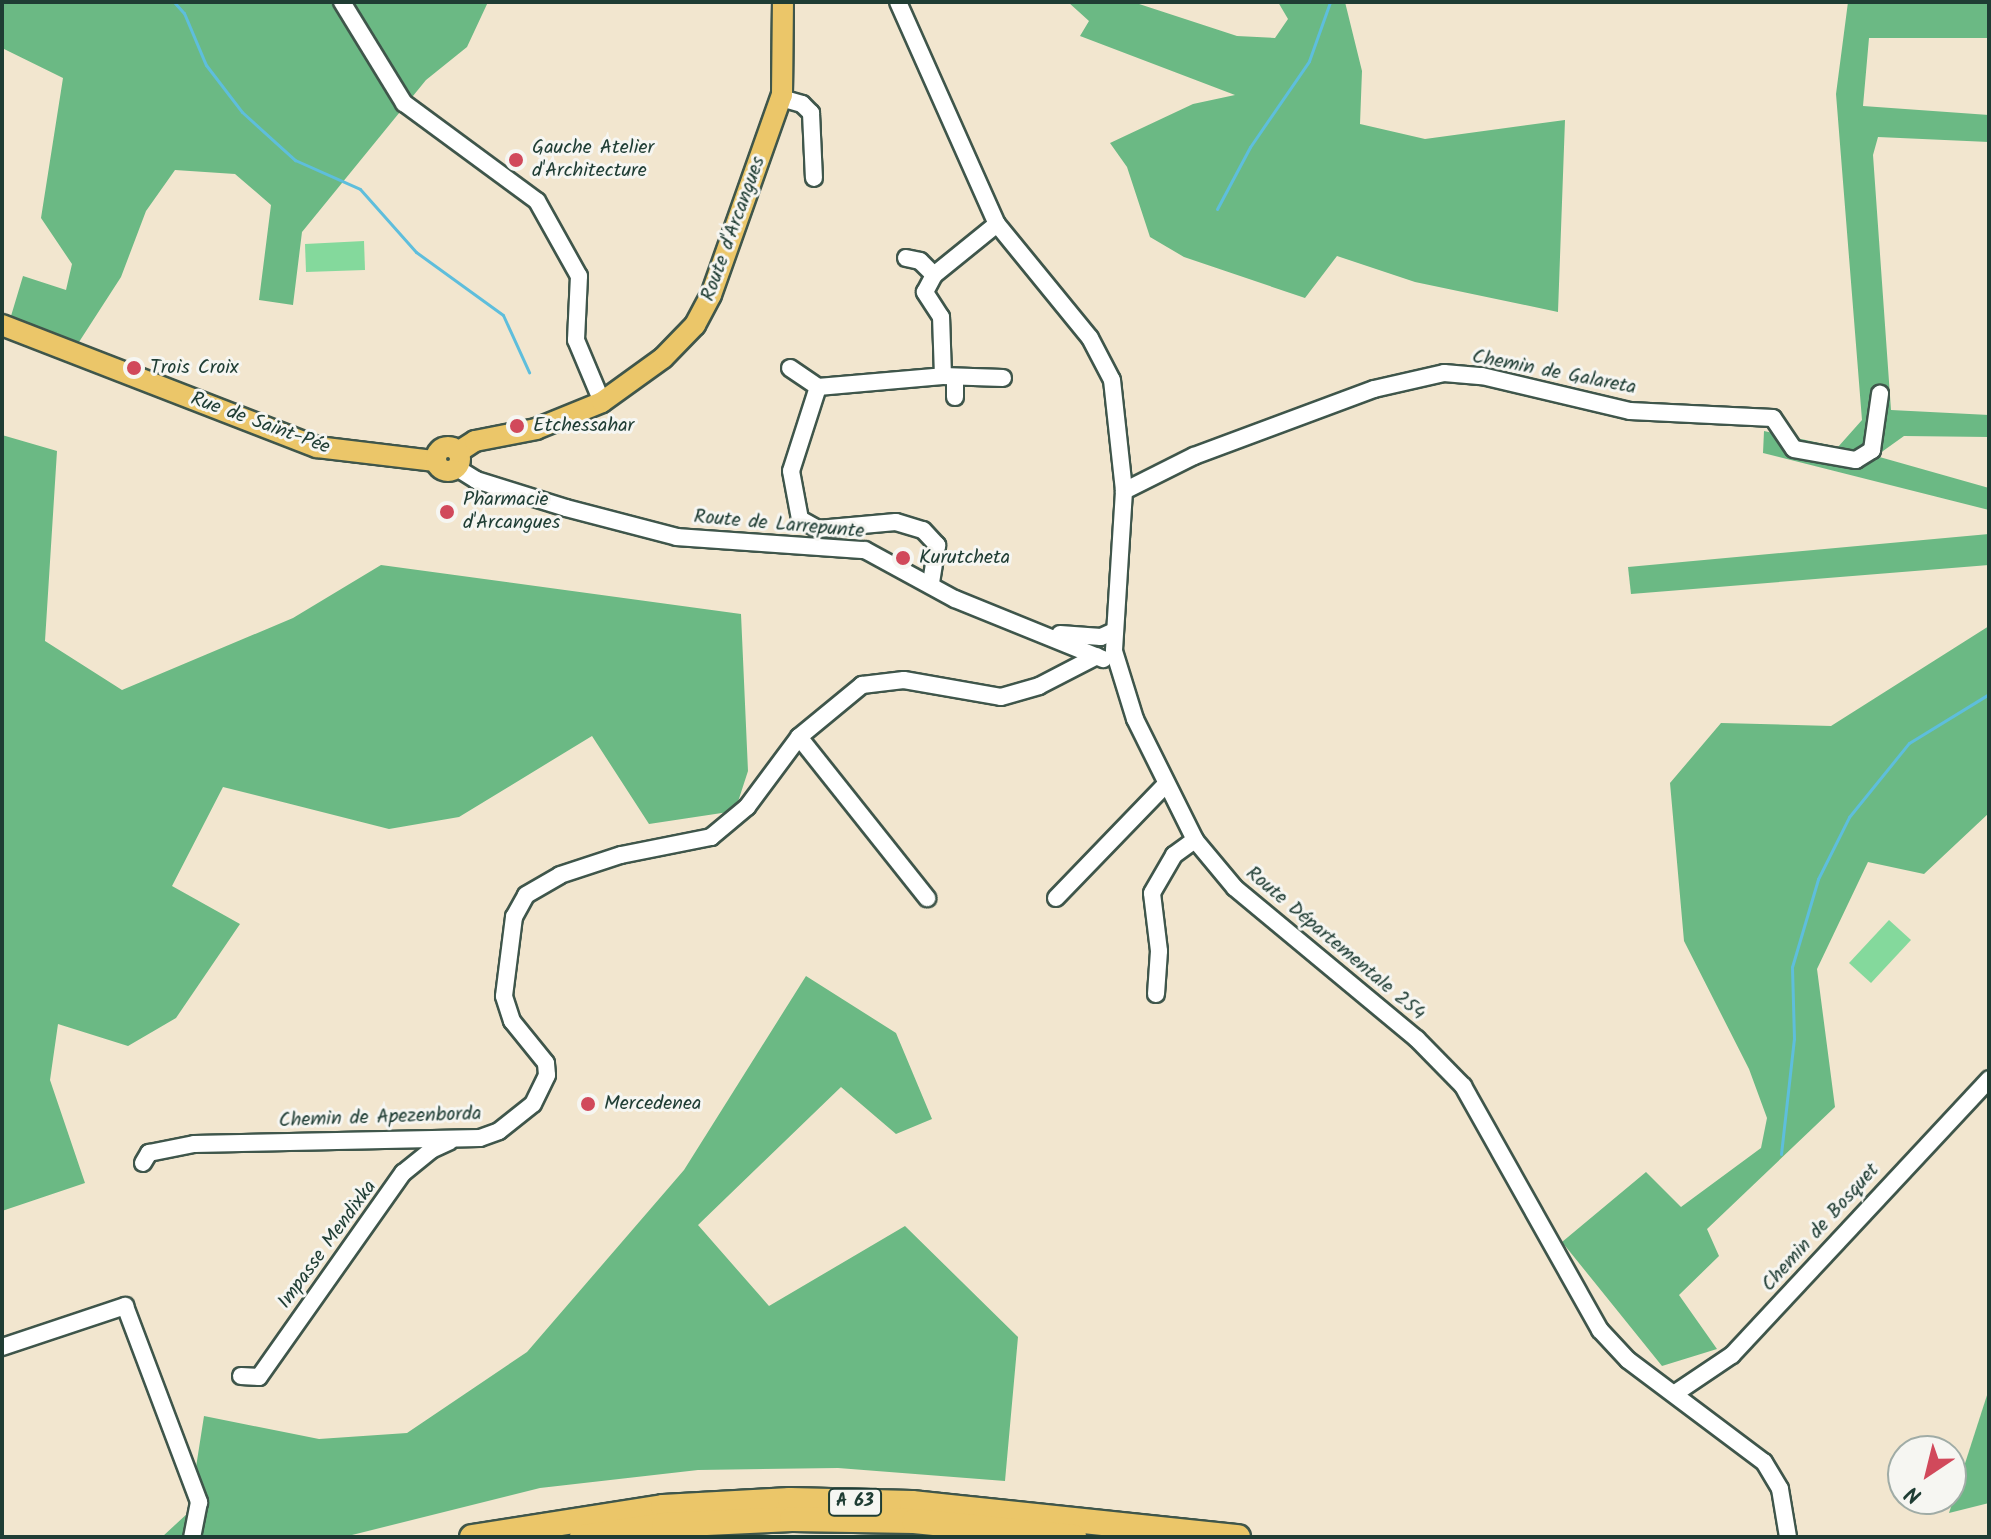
<!DOCTYPE html>
<html>
<head>
<meta charset="utf-8">
<style>
	body { margin:0 }
	#map { position:relative; width:1991px; height:1539px; overflow:hidden; background:#f2e6cf; font-family:Kalam,sans-serif }
	div>[style] { position:absolute }
	.green>* { inset:0; background:#84d99c }
	.forest>* { inset:0; background:#6bb984 }
	.stream>* { height:3px; margin:-1.5px; padding:0 1.5px; transform-origin:1.5px; border-radius:1.5px; background:#5ebedc }
	.roads { filter:drop-shadow(2px 0 #3f564b) drop-shadow(-2px 0 #3f564b) drop-shadow(0 2px #3f564b) drop-shadow(0 -2px #3f564b) }
	.minor>* { height:16px; margin:-8px; padding:0 8px; transform-origin:8px; border-radius:8px; background:#fff }
	.major>* { height:20px; margin:-10px; padding:0 10px; transform-origin:10px; border-radius:10px; background:#ebc669 }
	.major>.ring { margin:-10px; padding:0; box-sizing:content-box; background:none; border:20px solid #ebc669; border-radius:50% }
	.highway>* { height:24px; margin:-12px; padding:0 12px; transform-origin:12px; border-radius:12px; background:#ebc669 }
	.dots>* { width:22px; height:22px; translate:-50% -50%; box-sizing:border-box; border:4px solid #f6f6f2; border-radius:50% }
	span { translate:-50% -50%; white-space:nowrap; text-align:center; line-height:1.15; -webkit-text-stroke:6px #f6f6f2; paint-order:stroke }
	.shield-label span { padding:2px 6px; background:#f6f6f2; border:2px solid; border-radius:6px; -webkit-text-stroke-width:0 }
	.shield-label { font-size:18px; color:#1f3d34; font-weight:700 }
	.poi-label { font-size:20px; color:#1f3d34 }
	.left { translate:0 -50%; text-align:left }
	.street-label { font-size:20px; color:#1f3d34 }
	.frame { position:absolute; inset:0; border:4px solid #1f3d34; pointer-events:none }
	.north { position:absolute; left:1887px; top:1435px; width:80px; height:80px; box-sizing:border-box; background:#f6f6f2; border:2px solid #a0aca6; border-radius:50%; rotate:215deg; font-size:22px; font-weight:700; line-height:32px; text-align:center; color:#1f3d34 }
	.north::after { content:''; display:block; margin:auto; width:28px; height:36px; background:#d1495b; clip-path:polygon(50% 0,100% 100%,50% 72%,0 100%) }
</style>
</head>
<body>
<div id="map">
	<div class="green">
		<div style="clip-path:polygon(364px 241px,365px 270px,306px 272px,305px 244px)"></div>
		<div style="clip-path:polygon(1889px 920px,1911px 940px,1871px 983px,1849px 963px)"></div>
	</div>
	<div class="forest">
		<div style="clip-path:polygon(2px 2px,488px 2px,467px 47px,426px 80px,302px 232px,293px 305px,259px 300px,271px 205px,235px 174px,175px 170px,146px 211px,121px 277px,79px 342px,11px 316px,23px 276px,66px 290px,72px 264px,41px 218px,63px 78px,2px 48px)"></div>
		<div style="clip-path:polygon(1068px 2px,1133px 2px,1237px 36px,1275px 38px,1288px 19px,1278px 2px,1345px 2px,1362px 71px,1360px 124px,1425px 139px,1565px 120px,1558px 312px,1415px 282px,1337px 256px,1305px 298px,1184px 257px,1150px 237px,1127px 167px,1110px 143px,1193px 104px,1235px 95px,1080px 36px,1089px 21px)"></div>
		<div style="clip-path:polygon(1848px 2px,1989px 2px,1989px 38px,1869px 38px,1863px 106px,1989px 115px,1989px 142px,1878px 137px,1873px 155px,1891px 410px,1989px 415px,1989px 437px,1904px 436px,1876px 456px,1989px 488px,1989px 510px,1763px 453px,1764px 431px,1838px 447px,1862px 420px,1836px 94px)"></div>
		<div style="clip-path:polygon(2px 435px,57px 451px,45px 641px,122px 690px,293px 618px,381px 565px,741px 614px,748px 771px,735px 811px,649px 824px,592px 736px,459px 817px,389px 829px,223px 787px,172px 886px,240px 924px,176px 1018px,128px 1046px,58px 1024px,50px 1080px,85px 1183px,2px 1211px)"></div>
		<div style="clip-path:polygon(1989px 534px,1989px 565px,1631px 594px,1628px 567px)"></div>
		<div style="clip-path:polygon(1989px 626px,1989px 813px,1924px 874px,1868px 862px,1817px 969px,1835px 1107px,1707px 1229px,1719px 1256px,1679px 1295px,1717px 1349px,1662px 1366px,1562px 1242px,1646px 1172px,1681px 1207px,1761px 1148px,1767px 1118px,1749px 1069px,1684px 941px,1670px 783px,1721px 723px,1831px 726px)"></div>
		<div style="clip-path:polygon(806px 976px,896px 1033px,932px 1119px,896px 1134px,841px 1087px,698px 1225px,769px 1306px,905px 1226px,1018px 1337px,1005px 1481px,838px 1468px,698px 1470px,540px 1488px,344px 1537px,162px 1537px,189px 1512px,204px 1416px,319px 1439px,407px 1433px,527px 1352px,684px 1170px)"></div>
		<div style="clip-path:polygon(1989px 1389px,1989px 1503px,1949px 1513px)"></div>
	</div>
	<div class="stream">
		<div style="left:174px;top:2px;width:15px;rotate:48deg"></div>
		<div style="left:184px;top:13px;width:56px;rotate:67.1deg"></div>
		<div style="left:206px;top:65px;width:59px;rotate:52.5deg"></div>
		<div style="left:242px;top:112px;width:72px;rotate:42.2deg"></div>
		<div style="left:295px;top:160px;width:71px;rotate:24deg"></div>
		<div style="left:360px;top:189px;width:84px;rotate:48.4deg"></div>
		<div style="left:416px;top:252px;width:107px;rotate:35.9deg"></div>
		<div style="left:503px;top:315px;width:63px;rotate:65.5deg"></div>
		<div style="left:1217px;top:209px;width:70px;rotate:-62deg"></div>
		<div style="left:1250px;top:147px;width:104px;rotate:-55.5deg"></div>
		<div style="left:1309px;top:61px;width:63px;rotate:-70.4deg"></div>
		<div style="left:1781px;top:1154px;width:116px;rotate:-83.6deg"></div>
		<div style="left:1794px;top:1039px;width:72px;rotate:-91.6deg"></div>
		<div style="left:1792px;top:967px;width:92px;rotate:-73.5deg"></div>
		<div style="left:1818px;top:879px;width:69px;rotate:-63.4deg"></div>
		<div style="left:1849px;top:817px;width:95px;rotate:-51deg"></div>
		<div style="left:1909px;top:743px;width:94px;rotate:-31.5deg"></div>
	</div>
	<div class="roads">
		<div class="minor">
			<div style="left:342px;top:2px;width:119px;rotate:58.5deg"></div>
			<div style="left:404px;top:103px;width:165px;rotate:36.4deg"></div>
			<div style="left:537px;top:201px;width:86px;rotate:60.8deg"></div>
			<div style="left:579px;top:276px;width:64px;rotate:92.7deg"></div>
			<div style="left:576px;top:340px;width:67px;rotate:67.2deg"></div>
			<div style="left:898px;top:2px;width:243px;rotate:66deg"></div>
			<div style="left:997px;top:224px;width:147px;rotate:50.8deg"></div>
			<div style="left:1090px;top:338px;width:47px;rotate:62.4deg"></div>
			<div style="left:1112px;top:380px;width:112px;rotate:83.8deg"></div>
			<div style="left:1124px;top:491px;width:160px;rotate:93.6deg"></div>
			<div style="left:1114px;top:651px;width:71px;rotate:72.8deg"></div>
			<div style="left:1135px;top:719px;width:135px;rotate:63.6deg"></div>
			<div style="left:1195px;top:840px;width:62px;rotate:50.2deg"></div>
			<div style="left:1235px;top:888px;width:236px;rotate:39.7deg"></div>
			<div style="left:1417px;top:1039px;width:66px;rotate:45.6deg"></div>
			<div style="left:1463px;top:1086px;width:280px;rotate:60.7deg"></div>
			<div style="left:1600px;top:1330px;width:41px;rotate:47deg"></div>
			<div style="left:1628px;top:1360px;width:170px;rotate:36.9deg"></div>
			<div style="left:1764px;top:1462px;width:31px;rotate:59deg"></div>
			<div style="left:1780px;top:1489px;width:49px;rotate:80.5deg"></div>
			<div style="left:781px;top:98px;width:22px;rotate:16deg"></div>
			<div style="left:802px;top:104px;width:13px;rotate:45deg"></div>
			<div style="left:811px;top:113px;width:65px;rotate:87.4deg"></div>
			<div style="left:906px;top:258px;width:14px;rotate:12deg"></div>
			<div style="left:920px;top:261px;width:20px;rotate:45deg"></div>
			<div style="left:790px;top:368px;width:34px;rotate:34deg"></div>
			<div style="left:818px;top:387px;width:125px;rotate:-5deg"></div>
			<div style="left:943px;top:376px;width:60px;rotate:1.9deg"></div>
			<div style="left:943px;top:376px;width:59px;rotate:-91.9deg"></div>
			<div style="left:941px;top:317px;width:30px;rotate:-123deg"></div>
			<div style="left:925px;top:292px;width:19px;rotate:-62deg"></div>
			<div style="left:934px;top:275px;width:81px;rotate:-39deg"></div>
			<div style="left:955px;top:380px;width:17px;rotate:90deg"></div>
			<div style="left:818px;top:387px;width:88px;rotate:107.8deg"></div>
			<div style="left:791px;top:471px;width:49px;rotate:79.4deg"></div>
			<div style="left:800px;top:519px;width:21px;rotate:29deg"></div>
			<div style="left:818px;top:529px;width:78px;rotate:-5.1deg"></div>
			<div style="left:896px;top:522px;width:28px;rotate:17deg"></div>
			<div style="left:923px;top:530px;width:21px;rotate:47deg"></div>
			<div style="left:937px;top:545px;width:39px;rotate:99deg"></div>
			<div style="left:457px;top:468px;width:22px;rotate:32deg"></div>
			<div style="left:476px;top:480px;width:94px;rotate:17.3deg"></div>
			<div style="left:566px;top:508px;width:115px;rotate:14.6deg"></div>
			<div style="left:677px;top:537px;width:188px;rotate:4deg"></div>
			<div style="left:865px;top:550px;width:102px;rotate:28.6deg"></div>
			<div style="left:955px;top:599px;width:160px;rotate:22.1deg"></div>
			<div style="left:1124px;top:491px;width:78px;rotate:-26.6deg"></div>
			<div style="left:1194px;top:456px;width:192px;rotate:-20.4deg"></div>
			<div style="left:1374px;top:389px;width:72px;rotate:-12.9deg"></div>
			<div style="left:1444px;top:373px;width:38px;rotate:5deg"></div>
			<div style="left:1482px;top:376px;width:152px;rotate:13.3deg"></div>
			<div style="left:1630px;top:411px;width:143px;rotate:2.8deg"></div>
			<div style="left:1773px;top:418px;width:37px;rotate:56deg"></div>
			<div style="left:1794px;top:449px;width:63px;rotate:10.1deg"></div>
			<div style="left:1856px;top:460px;width:19px;rotate:-32deg"></div>
			<div style="left:1872px;top:450px;width:57px;rotate:-81.9deg"></div>
			<div style="left:1060px;top:634px;width:41px;rotate:4.2deg"></div>
			<div style="left:1101px;top:637px;width:12px;rotate:-24deg"></div>
			<div style="left:799px;top:737px;width:206px;rotate:51.5deg"></div>
			<div style="left:1056px;top:898px;width:158px;rotate:-46deg"></div>
			<div style="left:1156px;top:994px;width:43px;rotate:-86deg"></div>
			<div style="left:1159px;top:951px;width:58px;rotate:-96.9deg"></div>
			<div style="left:1152px;top:893px;width:44px;rotate:-59.9deg"></div>
			<div style="left:1174px;top:855px;width:26px;rotate:-36deg"></div>
			<div style="left:143px;top:1163px;width:12px;rotate:-59deg"></div>
			<div style="left:149px;top:1153px;width:46px;rotate:-11.3deg"></div>
			<div style="left:194px;top:1144px;width:286px;rotate:-1.2deg"></div>
			<div style="left:480px;top:1138px;width:20px;rotate:-20deg"></div>
			<div style="left:499px;top:1131px;width:43px;rotate:-38.5deg"></div>
			<div style="left:533px;top:1104px;width:32px;rotate:-64deg"></div>
			<div style="left:547px;top:1075px;width:12px;rotate:-95deg"></div>
			<div style="left:546px;top:1063px;width:54px;rotate:-129deg"></div>
			<div style="left:512px;top:1021px;width:26px;rotate:-108deg"></div>
			<div style="left:504px;top:996px;width:80px;rotate:-82.8deg"></div>
			<div style="left:514px;top:917px;width:25px;rotate:-61deg"></div>
			<div style="left:526px;top:895px;width:39px;rotate:-30deg"></div>
			<div style="left:560px;top:875px;width:64px;rotate:-18.2deg"></div>
			<div style="left:621px;top:855px;width:92px;rotate:-11.3deg"></div>
			<div style="left:711px;top:837px;width:47px;rotate:-39.8deg"></div>
			<div style="left:747px;top:807px;width:87px;rotate:-53.4deg"></div>
			<div style="left:799px;top:737px;width:82px;rotate:-39.5deg"></div>
			<div style="left:862px;top:685px;width:42px;rotate:-6.8deg"></div>
			<div style="left:904px;top:680px;width:98px;rotate:9.9deg"></div>
			<div style="left:1001px;top:697px;width:40px;rotate:-16deg"></div>
			<div style="left:1039px;top:686px;width:65px;rotate:-27.3deg"></div>
			<div style="left:2px;top:1347px;width:130px;rotate:-18.4deg"></div>
			<div style="left:125px;top:1306px;width:210px;rotate:69.3deg"></div>
			<div style="left:199px;top:1502px;width:36px;rotate:101deg"></div>
			<div style="left:241px;top:1376px;width:18px;rotate:3deg"></div>
			<div style="left:259px;top:1377px;width:250px;rotate:-54.8deg"></div>
			<div style="left:403px;top:1173px;width:36px;rotate:-39deg"></div>
			<div style="left:431px;top:1150px;width:21px;rotate:-25deg"></div>
			<div style="left:1674px;top:1394px;width:70px;rotate:-33.9deg"></div>
			<div style="left:1732px;top:1355px;width:377px;rotate:-47deg"></div>
		</div>
		<div class="major">
			<div style="left:2px;top:325px;width:338px;rotate:21.2deg"></div>
			<div style="left:317px;top:447px;width:119px;rotate:6.8deg"></div>
			<div class="ring" style="left:436px;top:447px;width:4px;height:4px"></div>
			<div style="left:458px;top:452px;width:20px;rotate:-33deg"></div>
			<div style="left:475px;top:441px;width:62px;rotate:-11.1deg"></div>
			<div style="left:536px;top:429px;width:71px;rotate:-22.2deg"></div>
			<div style="left:602px;top:402px;width:75px;rotate:-35.8deg"></div>
			<div style="left:663px;top:358px;width:46px;rotate:-45.9deg"></div>
			<div style="left:695px;top:325px;width:34px;rotate:-62deg"></div>
			<div style="left:711px;top:295px;width:212px;rotate:-70.5deg"></div>
			<div style="left:782px;top:95px;width:93px;rotate:-89.4deg"></div>
		</div>
		<div class="highway">
			<div style="left:472px;top:1537px;width:193px;rotate:-8.9deg"></div>
			<div style="left:663px;top:1507px;width:127px;rotate:-3.2deg"></div>
			<div style="left:790px;top:1500px;width:122px;rotate:1.4deg"></div>
			<div style="left:912px;top:1503px;width:328px;rotate:6deg"></div>
			<div style="left:582px;top:1537px;width:83px;rotate:-8.3deg"></div>
			<div style="left:664px;top:1525px;width:128px;rotate:-2.7deg"></div>
			<div style="left:792px;top:1519px;width:122px;rotate:0.9deg"></div>
			<div style="left:914px;top:1521px;width:161px;rotate:5.7deg"></div>
		</div>
	</div>
	<div class="dots">
		<div style="left:516px;top:160px;background:#d1495b"></div>
		<div style="left:134px;top:368px;background:#d1495b"></div>
		<div style="left:517px;top:426px;background:#d1495b"></div>
		<div style="left:447px;top:512px;background:#d1495b"></div>
		<div style="left:903px;top:558px;background:#d1495b"></div>
		<div style="left:588px;top:1104px;background:#d1495b"></div>
	</div>
	<div class="shield-label">
		<span style="left:855px;top:1502px">A 63</span>
	</div>
	<div class="poi-label">
		<span class="left" style="left:532px;top:160px">Gauche Atelier<br>d'Architecture</span>
		<span class="left" style="left:150px;top:368px">Trois Croix</span>
		<span class="left" style="left:533px;top:426px">Etchessahar</span>
		<span class="left" style="left:463px;top:512px">Pharmacie<br>d'Arcangues</span>
		<span class="left" style="left:919px;top:558px">Kurutcheta</span>
		<span class="left" style="left:604px;top:1104px">Mercedenea</span>
	</div>
	<div class="street-label">
		<span style="left:734px;top:229px;rotate:-70deg">Route d'Arcangues</span>
		<span style="left:1554px;top:373px;rotate:11deg">Chemin de Galareta</span>
		<span style="left:260px;top:424px;rotate:20deg">Rue de Saint-Pée</span>
		<span style="left:779px;top:525px;rotate:5deg">Route de Larrepunte</span>
		<span style="left:1335px;top:944px;rotate:40deg">Route Départementale 254</span>
		<span style="left:380px;top:1118px;rotate:-2deg">Chemin de Apezenborda</span>
		<span style="left:1821px;top:1228px;rotate:-48deg">Chemin de Bosquet</span>
		<span style="left:328px;top:1245px;rotate:-54deg">Impasse Mendixka</span>
	</div>
	<div class="frame"></div>
	<div class="north">N</div>
</div>
</body>
</html>
